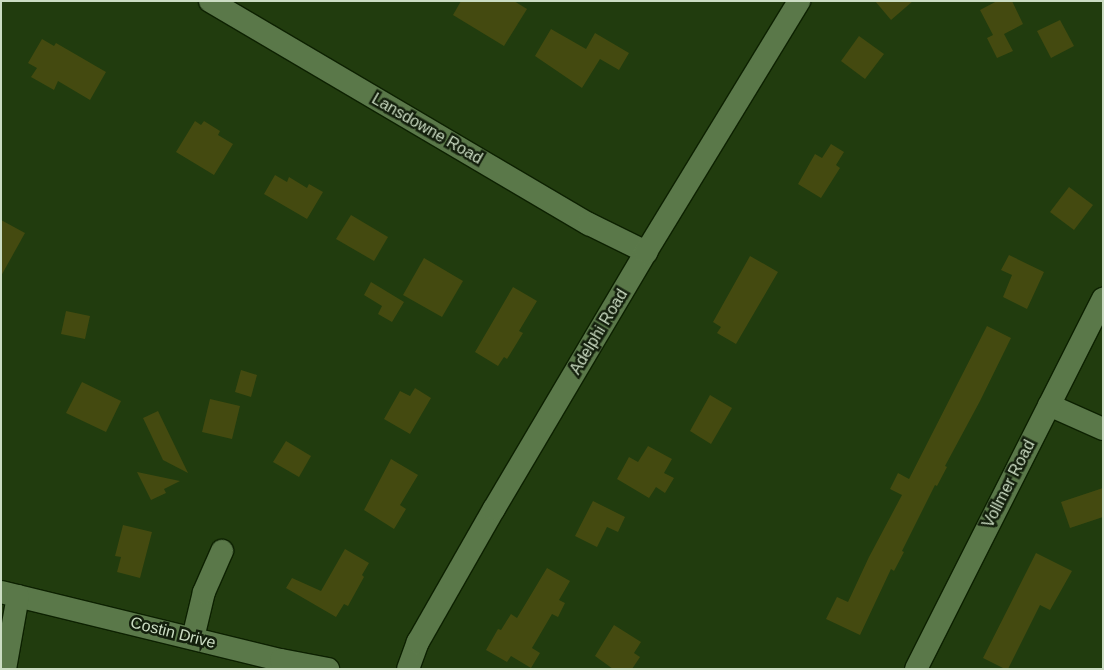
<!DOCTYPE html>
<html>
<head>
<meta charset="utf-8">
<style>
	body { margin:0 }
	#map { position:relative; width:1104px; height:670px; overflow:hidden; background:#213c0e; font-family:Helvetica,sans-serif }
	div>[style] { position:absolute }
	.building>* { inset:0; background:#444a10 }
	.roads { filter:drop-shadow(1px 0 #0d2101) drop-shadow(-1px 0 #0d2101) drop-shadow(0 1px #0d2101) drop-shadow(0 -1px #0d2101) }
	.minor>* { height:22px; margin:-11px; padding:0 11px; transform-origin:11px; border-radius:11px; background:#5a7849 }
	span { translate:-50% -50%; white-space:nowrap; text-align:center; line-height:1.15; -webkit-text-stroke:5px #131f0c; paint-order:stroke }
	.street-label { font-size:16px; color:#cbdcc3 }
	.frame { position:absolute; inset:0; border:2px solid #cbdcc3; pointer-events:none }
</style>
</head>
<body>
<div id="map">
	<div class="building">
		<div style="clip-path:polygon(461px 1px,514px 1px,527px 9px,504px 46px,453px 15px)"></div>
		<div style="clip-path:polygon(875px 1px,913px 1px,891px 20px)"></div>
		<div style="clip-path:polygon(997px 1px,1012px 1px,1023px 24px,1004px 34px,1013px 51px,997px 58px,987px 38px,993px 35px,980px 10px)"></div>
		<div style="clip-path:polygon(1060px 20px,1074px 46px,1051px 58px,1037px 31px)"></div>
		<div style="clip-path:polygon(551px 29px,586px 49px,595px 33px,629px 53px,619px 70px,600px 59px,582px 88px,535px 56px)"></div>
		<div style="clip-path:polygon(859px 36px,884px 54px,865px 79px,841px 61px)"></div>
		<div style="clip-path:polygon(42px 39px,54px 46px,56px 43px,106px 72px,90px 100px,58px 81px,54px 90px,31px 77px,37px 68px,28px 63px)"></div>
		<div style="clip-path:polygon(195px 121px,201px 125px,204px 121px,220px 131px,218px 135px,233px 144px,214px 175px,176px 152px)"></div>
		<div style="clip-path:polygon(831px 144px,844px 152px,836px 165px,840px 168px,821px 198px,798px 184px,815px 154px,822px 158px)"></div>
		<div style="clip-path:polygon(275px 175px,287px 182px,289px 177px,307px 188px,309px 184px,323px 192px,307px 219px,264px 194px)"></div>
		<div style="clip-path:polygon(1069px 187px,1093px 205px,1074px 230px,1050px 212px)"></div>
		<div style="clip-path:polygon(351px 215px,388px 237px,374px 261px,336px 239px)"></div>
		<div style="clip-path:polygon(1px 220px,25px 233px,1px 276px)"></div>
		<div style="clip-path:polygon(1009px 255px,1044px 272px,1027px 309px,1003px 297px,1012px 275px,1001px 270px)"></div>
		<div style="clip-path:polygon(750px 256px,778px 272px,736px 344px,717px 333px,721px 327px,713px 322px)"></div>
		<div style="clip-path:polygon(424px 258px,463px 281px,442px 317px,403px 295px)"></div>
		<div style="clip-path:polygon(371px 282px,404px 302px,392px 322px,378px 314px,382px 306px,364px 295px)"></div>
		<div style="clip-path:polygon(513px 287px,537px 301px,519px 331px,523px 333px,507px 359px,504px 357px,498px 366px,475px 352px)"></div>
		<div style="clip-path:polygon(66px 311px,90px 316px,85px 339px,61px 334px)"></div>
		<div style="clip-path:polygon(987px 326px,1011px 338px,980px 401px,945px 466px,947px 467px,937px 486px,935px 485px,902px 551px,904px 552px,894px 571px,891px 569px,860px 635px,826px 619px,837px 597px,848px 602px,869px 557px,902px 495px,890px 489px,898px 473px,909px 479px)"></div>
		<div style="clip-path:polygon(241px 370px,257px 375px,251px 397px,235px 392px)"></div>
		<div style="clip-path:polygon(82px 382px,121px 401px,106px 432px,66px 413px)"></div>
		<div style="clip-path:polygon(415px 388px,431px 398px,410px 434px,384px 419px,400px 391px,410px 396px)"></div>
		<div style="clip-path:polygon(710px 395px,732px 408px,711px 444px,690px 431px)"></div>
		<div style="clip-path:polygon(210px 399px,240px 406px,232px 439px,202px 432px)"></div>
		<div style="clip-path:polygon(158px 411px,188px 473px,163px 460px,143px 418px)"></div>
		<div style="clip-path:polygon(286px 441px,311px 456px,299px 477px,273px 462px)"></div>
		<div style="clip-path:polygon(648px 446px,672px 459px,664px 473px,674px 478px,665px 493px,656px 487px,649px 498px,617px 479px,629px 457px,638px 462px)"></div>
		<div style="clip-path:polygon(391px 459px,418px 475px,400px 505px,406px 509px,394px 529px,364px 510px)"></div>
		<div style="clip-path:polygon(137px 472px,180px 481px,164px 489px,166px 493px,151px 500px)"></div>
		<div style="clip-path:polygon(1103px 488px,1103px 517px,1070px 528px,1061px 502px)"></div>
		<div style="clip-path:polygon(593px 501px,625px 517px,618px 532px,607px 527px,597px 547px,575px 536px)"></div>
		<div style="clip-path:polygon(123px 525px,152px 532px,140px 578px,117px 572px,121px 557px,115px 556px)"></div>
		<div style="clip-path:polygon(345px 549px,369px 563px,362px 575px,364px 577px,348px 606px,344px 604px,336px 617px,286px 588px,292px 578px,321px 591px)"></div>
		<div style="clip-path:polygon(1036px 553px,1072px 571px,1050px 610px,1040px 605px,1008px 669px,1005px 669px,983px 658px)"></div>
		<div style="clip-path:polygon(547px 568px,570px 581px,559px 600px,565px 603px,558px 617px,552px 614px,532px 648px,540px 653px,531px 668px,511px 656px,507px 662px,486px 650px,498px 629px,501px 630px,511px 614px,517px 618px)"></div>
		<div style="clip-path:polygon(614px 625px,641px 642px,634px 653px,640px 657px,632px 669px,613px 669px,595px 656px)"></div>
	</div>
	<div class="roads">
		<div class="minor">
			<div style="left:210px;top:1px;width:440px;rotate:30.5deg"></div>
			<div style="left:589px;top:224px;width:64px;rotate:26.2deg"></div>
			<div style="left:1049px;top:405px;width:59px;rotate:24deg"></div>
			<div style="left:1px;top:592px;width:288px;rotate:13.7deg"></div>
			<div style="left:281px;top:660px;width:48px;rotate:10.8deg"></div>
			<div style="left:193px;top:638px;width:47px;rotate:-76.6deg"></div>
			<div style="left:204px;top:592px;width:45px;rotate:-66.3deg"></div>
			<div style="left:5px;top:669px;width:74px;rotate:-79.9deg"></div>
			<div style="left:408px;top:669px;width:29px;rotate:-70deg"></div>
			<div style="left:418px;top:642px;width:153px;rotate:-60.3deg"></div>
			<div style="left:494px;top:509px;width:299px;rotate:-59.4deg"></div>
			<div style="left:646px;top:252px;width:294px;rotate:-58.6deg"></div>
			<div style="left:916px;top:669px;width:415px;rotate:-63.2deg"></div>
		</div>
	</div>
	<div class="street-label">
		<span style="left:427px;top:129px;rotate:30deg">Lansdowne Road</span>
		<span style="left:599px;top:332px;rotate:-59deg">Adelphi Road</span>
		<span style="left:1009px;top:484px;rotate:-63deg">Vollmer Road</span>
		<span style="left:173px;top:633px;rotate:14deg">Costin Drive</span>
	</div>
	<div class="frame"></div>
</div>
</body>
</html>
